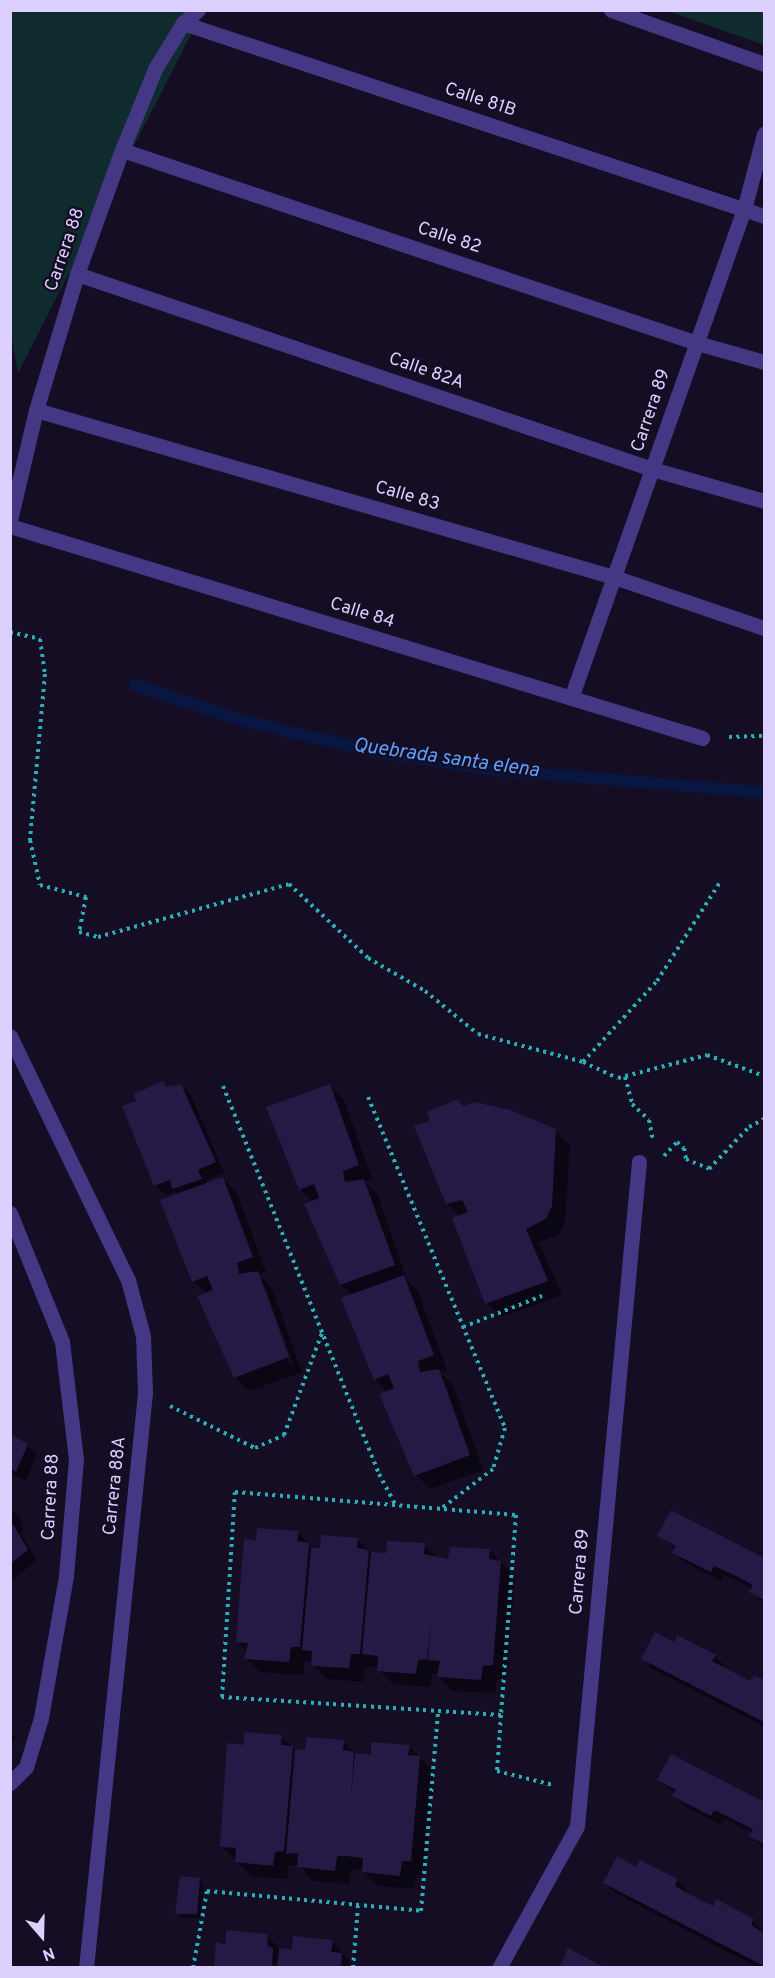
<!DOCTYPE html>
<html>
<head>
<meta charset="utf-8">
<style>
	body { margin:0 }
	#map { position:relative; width:775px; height:1978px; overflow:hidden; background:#140d24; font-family:Overpass,sans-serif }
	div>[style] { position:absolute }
	.green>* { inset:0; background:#102b2e }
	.shadow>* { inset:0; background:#0007 }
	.stream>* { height:12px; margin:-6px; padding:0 6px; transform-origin:6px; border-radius:6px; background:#081642 }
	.building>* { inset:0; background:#271945 }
	.path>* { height:4px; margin-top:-2px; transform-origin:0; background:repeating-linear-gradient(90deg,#2aafb9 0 3px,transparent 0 7.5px) }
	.minor>* { height:15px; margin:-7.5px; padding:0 7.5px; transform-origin:7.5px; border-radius:7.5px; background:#443784 }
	span { translate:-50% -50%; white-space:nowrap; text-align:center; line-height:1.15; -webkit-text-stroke:5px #140d24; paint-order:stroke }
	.street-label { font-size:18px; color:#dbd0ff }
	.water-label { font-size:20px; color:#5ea0ff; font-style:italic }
	.frame { position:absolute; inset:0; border:12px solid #dbd0ff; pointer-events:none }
	.north { position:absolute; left:12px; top:1906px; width:60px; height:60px; -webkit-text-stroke:4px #140d24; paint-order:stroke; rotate:160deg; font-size:16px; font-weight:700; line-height:24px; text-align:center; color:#dbd0ff }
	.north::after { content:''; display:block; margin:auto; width:21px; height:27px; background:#dbd0ff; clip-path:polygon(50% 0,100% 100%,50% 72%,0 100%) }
</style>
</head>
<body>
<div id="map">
	<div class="green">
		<div style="clip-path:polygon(10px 11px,203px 11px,18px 373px,10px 327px)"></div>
		<div style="clip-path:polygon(668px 11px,764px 11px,764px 45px)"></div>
	</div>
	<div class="shadow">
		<div style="clip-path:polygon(evenodd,162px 1083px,168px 1089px,180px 1085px,191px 1095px,224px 1172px,207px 1180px,208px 1184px,223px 1178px,237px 1193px,266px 1272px,259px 1274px,272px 1288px,302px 1372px,249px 1391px,235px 1377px,207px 1294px,193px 1281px,179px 1194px,176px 1191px,165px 1195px,155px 1185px,138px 1101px,162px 1083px,262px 1287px,265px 1287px,293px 1364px,290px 1365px,262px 1287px)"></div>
		<div style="clip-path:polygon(329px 1086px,344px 1100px,372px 1179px,365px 1182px,378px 1195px,407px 1280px,418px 1291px,447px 1370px,440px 1372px,453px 1385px,483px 1470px,430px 1489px,416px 1475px,388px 1392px,375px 1379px,352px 1295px,341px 1285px,313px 1202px,300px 1189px)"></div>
		<div style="clip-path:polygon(464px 1107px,555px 1130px,570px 1145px,565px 1221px,560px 1233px,539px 1243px,562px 1295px,501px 1317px,486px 1303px,460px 1216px,447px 1203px)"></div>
		<div style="clip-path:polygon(10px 1436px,27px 1445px,37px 1455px,26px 1481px,10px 1473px)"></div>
		<div style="clip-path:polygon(10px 1507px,20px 1517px,23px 1532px,20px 1533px,37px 1560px,10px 1582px)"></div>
		<div style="clip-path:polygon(671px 1512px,764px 1559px,764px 1604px,751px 1592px,753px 1589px,725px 1575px,721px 1581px,684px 1562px,674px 1552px,676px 1549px,659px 1535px)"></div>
		<div style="clip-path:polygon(298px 1532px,313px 1549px,357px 1539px,372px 1553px,388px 1555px,424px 1545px,438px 1558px,449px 1561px,490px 1551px,515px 1576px,506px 1679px,497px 1680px,495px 1693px,452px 1691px,438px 1676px,439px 1673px,432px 1674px,430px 1687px,393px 1684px,374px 1665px,374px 1667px,365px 1668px,363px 1682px,327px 1679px,313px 1665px,313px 1661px,304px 1661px,303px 1675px,260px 1672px,246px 1658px,247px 1652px,237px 1641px,257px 1542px)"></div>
		<div style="clip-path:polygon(675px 1644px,715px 1656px,725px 1666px,723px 1669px,751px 1683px,755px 1677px,764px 1682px,764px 1726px,653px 1669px,643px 1659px)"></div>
		<div style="clip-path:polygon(10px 1731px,16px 1739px,10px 1743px)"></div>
		<div style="clip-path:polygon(281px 1737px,295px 1750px,307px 1751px,344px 1742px,355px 1753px,372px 1756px,409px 1746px,434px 1772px,425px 1875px,416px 1875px,414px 1889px,378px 1886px,361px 1870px,351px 1870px,349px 1884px,313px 1881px,299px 1865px,289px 1865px,287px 1879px,251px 1876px,221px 1846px,245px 1747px)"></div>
		<div style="clip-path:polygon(671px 1756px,764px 1804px,764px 1848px,751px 1836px,752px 1833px,725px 1819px,721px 1825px,684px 1806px,674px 1796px,676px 1794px,658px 1780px)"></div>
		<div style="clip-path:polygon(637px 1869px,677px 1880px,687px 1890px,686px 1894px,713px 1908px,753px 1920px,764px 1934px,764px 1968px,759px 1968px,615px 1893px,605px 1883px)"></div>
		<div style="clip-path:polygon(200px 1880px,204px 1884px,201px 1918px,182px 1918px,177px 1913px)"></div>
		<div style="clip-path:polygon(266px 1935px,280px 1949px,293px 1951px,332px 1941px,355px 1968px,216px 1968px,228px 1947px)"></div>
	</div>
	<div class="stream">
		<div style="left:135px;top:685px;width:115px;rotate:18.3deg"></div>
		<div style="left:244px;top:721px;width:137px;rotate:13.1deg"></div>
		<div style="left:377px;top:752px;width:118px;rotate:8.7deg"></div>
		<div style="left:494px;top:770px;width:271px;rotate:4.7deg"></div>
	</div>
	<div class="building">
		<div style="clip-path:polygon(163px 1081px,166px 1087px,181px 1084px,216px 1162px,198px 1170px,202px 1179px,172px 1189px,170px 1180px,154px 1186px,122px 1106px,136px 1101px,134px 1094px)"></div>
		<div style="clip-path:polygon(330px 1084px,359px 1165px,343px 1171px,345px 1182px,364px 1179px,395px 1265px,340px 1285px,304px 1204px,319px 1198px,314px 1184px,299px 1190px,266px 1107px)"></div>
		<div style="clip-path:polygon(458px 1099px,463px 1106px,474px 1102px,510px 1110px,556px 1129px,552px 1206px,546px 1219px,526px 1229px,548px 1281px,485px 1304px,452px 1218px,468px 1212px,462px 1200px,446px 1204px,414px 1126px,430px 1121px,427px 1112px)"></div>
		<div style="clip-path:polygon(223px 1177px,253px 1257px,237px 1263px,239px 1274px,258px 1271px,289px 1357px,234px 1378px,197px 1296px,213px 1290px,207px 1276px,192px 1282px,160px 1200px)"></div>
		<div style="clip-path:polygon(404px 1275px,434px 1355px,418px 1361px,420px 1372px,439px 1369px,470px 1455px,414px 1476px,379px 1394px,394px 1388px,388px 1374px,374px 1380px,341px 1298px)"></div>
		<div style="clip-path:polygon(10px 1434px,28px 1444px,16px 1472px,10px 1469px)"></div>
		<div style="clip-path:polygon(671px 1510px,764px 1558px,764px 1600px,749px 1592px,753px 1585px,734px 1575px,714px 1566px,711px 1572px,672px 1553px,676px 1546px,657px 1536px)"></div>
		<div style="clip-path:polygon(13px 1524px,28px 1550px,10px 1564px,10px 1526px)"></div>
		<div style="clip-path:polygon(257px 1528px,299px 1531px,297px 1541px,309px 1543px,300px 1647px,291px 1647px,289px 1662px,244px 1659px,248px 1643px,236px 1642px,244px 1539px,256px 1541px)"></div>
		<div style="clip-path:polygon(321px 1535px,358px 1538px,357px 1548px,369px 1550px,360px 1654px,351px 1654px,349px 1668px,311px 1666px,312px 1651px,302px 1650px,311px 1548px,320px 1548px)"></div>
		<div style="clip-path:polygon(387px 1541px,425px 1543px,424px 1554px,448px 1559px,450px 1547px,490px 1549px,489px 1559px,501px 1561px,493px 1665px,483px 1666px,481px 1680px,437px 1677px,440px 1661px,428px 1660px,431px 1622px,427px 1659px,418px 1660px,416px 1674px,377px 1671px,378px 1656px,362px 1654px,371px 1552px,386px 1553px)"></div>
		<div style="clip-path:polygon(655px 1632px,674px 1642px,677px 1635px,716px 1655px,712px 1661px,750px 1681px,754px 1675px,764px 1680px,764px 1722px,641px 1659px)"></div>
		<div style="clip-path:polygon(244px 1732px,282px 1735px,281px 1745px,293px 1746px,284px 1851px,275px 1852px,273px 1866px,235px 1862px,236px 1848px,220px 1847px,227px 1743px,244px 1745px)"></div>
		<div style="clip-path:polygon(307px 1737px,344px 1740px,343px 1750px,354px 1752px,351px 1796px,355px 1753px,371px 1755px,371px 1742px,410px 1745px,408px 1755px,420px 1756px,411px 1861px,402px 1861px,400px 1876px,362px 1872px,363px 1858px,346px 1856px,337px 1856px,335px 1871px,297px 1867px,298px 1853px,286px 1854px,295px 1749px,305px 1750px)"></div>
		<div style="clip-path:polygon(671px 1754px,764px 1802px,764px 1844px,749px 1836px,753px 1829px,714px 1810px,711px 1816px,672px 1796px,676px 1790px,657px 1780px)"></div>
		<div style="clip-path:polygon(617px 1856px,636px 1867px,640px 1860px,678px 1879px,675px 1886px,693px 1896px,713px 1906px,716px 1899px,754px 1919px,751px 1925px,764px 1933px,764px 1966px,603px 1883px)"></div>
		<div style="clip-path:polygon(180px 1876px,200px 1878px,197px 1914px,175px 1914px)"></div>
		<div style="clip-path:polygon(226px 1930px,267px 1934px,268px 1946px,273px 1948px,272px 1968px,214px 1968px,216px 1942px,226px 1945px)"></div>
		<div style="clip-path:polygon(293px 1936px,333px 1940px,331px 1952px,342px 1953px,341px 1968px,277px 1968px,279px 1948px,292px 1950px)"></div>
		<div style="clip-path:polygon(568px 1948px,606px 1968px,559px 1968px)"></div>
	</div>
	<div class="path">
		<div style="left:10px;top:632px;width:31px;rotate:13deg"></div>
		<div style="left:40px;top:639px;width:35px;rotate:82deg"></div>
		<div style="left:45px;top:674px;width:167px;rotate:95.2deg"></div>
		<div style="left:30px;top:840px;width:46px;rotate:77.5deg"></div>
		<div style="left:40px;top:885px;width:48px;rotate:14.6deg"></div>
		<div style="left:86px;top:897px;width:36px;rotate:101deg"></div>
		<div style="left:79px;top:932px;width:20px;rotate:15deg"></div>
		<div style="left:98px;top:937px;width:198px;rotate:-15.5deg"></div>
		<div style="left:289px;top:884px;width:108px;rotate:43.1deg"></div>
		<div style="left:368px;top:958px;width:66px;rotate:30.1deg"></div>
		<div style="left:425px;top:991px;width:68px;rotate:39.1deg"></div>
		<div style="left:478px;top:1034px;width:109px;rotate:14.9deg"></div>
		<div style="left:583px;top:1062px;width:38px;rotate:25deg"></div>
		<div style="left:618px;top:1078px;width:92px;rotate:-14.5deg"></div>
		<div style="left:707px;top:1055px;width:61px;rotate:20.2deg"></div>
		<div style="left:729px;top:737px;width:35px;rotate:-2deg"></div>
		<div style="left:583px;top:1062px;width:110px;rotate:-47.6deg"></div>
		<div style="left:657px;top:981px;width:117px;rotate:-57.5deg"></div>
		<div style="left:625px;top:1077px;width:28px;rotate:75deg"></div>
		<div style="left:632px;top:1104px;width:23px;rotate:43deg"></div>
		<div style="left:649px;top:1120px;width:20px;rotate:79deg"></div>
		<div style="left:223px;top:1086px;width:418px;rotate:68.1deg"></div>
		<div style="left:379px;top:1474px;width:34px;rotate:62deg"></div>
		<div style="left:368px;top:1097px;width:358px;rotate:67.5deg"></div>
		<div style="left:505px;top:1428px;width:43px;rotate:106.3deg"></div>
		<div style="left:493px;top:1469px;width:64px;rotate:142.6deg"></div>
		<div style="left:664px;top:1156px;width:19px;rotate:-47deg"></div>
		<div style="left:677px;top:1142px;width:9px;rotate:41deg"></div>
		<div style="left:684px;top:1148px;width:11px;rotate:80deg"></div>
		<div style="left:686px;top:1159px;width:25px;rotate:23deg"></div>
		<div style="left:709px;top:1169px;width:58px;rotate:-46.4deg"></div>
		<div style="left:749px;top:1127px;width:17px;rotate:-28deg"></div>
		<div style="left:463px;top:1327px;width:85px;rotate:-21.4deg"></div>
		<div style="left:170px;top:1406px;width:95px;rotate:26.3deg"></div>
		<div style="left:255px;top:1448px;width:32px;rotate:-24deg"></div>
		<div style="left:284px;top:1435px;width:109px;rotate:-69.6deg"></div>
		<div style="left:235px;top:1492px;width:282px;rotate:4.7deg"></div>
		<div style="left:516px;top:1515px;width:201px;rotate:94.3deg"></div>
		<div style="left:501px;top:1715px;width:280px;rotate:-176.3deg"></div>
		<div style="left:222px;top:1697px;width:205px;rotate:-86.4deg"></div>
		<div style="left:501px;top:1715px;width:56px;rotate:94.1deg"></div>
		<div style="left:497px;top:1771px;width:58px;rotate:14deg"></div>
		<div style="left:193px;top:1968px;width:78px;rotate:-79.7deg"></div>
		<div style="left:207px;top:1891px;width:215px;rotate:5.3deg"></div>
		<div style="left:421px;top:1911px;width:201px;rotate:-85.1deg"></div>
		<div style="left:353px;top:1968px;width:62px;rotate:-85.4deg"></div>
	</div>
	<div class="minor">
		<div style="left:611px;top:10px;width:162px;rotate:19.4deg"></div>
		<div style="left:183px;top:23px;width:612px;rotate:18.38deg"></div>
		<div style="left:122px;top:150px;width:607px;rotate:18.55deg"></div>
		<div style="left:697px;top:343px;width:70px;rotate:15.8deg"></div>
		<div style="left:77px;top:274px;width:607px;rotate:18.73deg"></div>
		<div style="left:652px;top:469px;width:116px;rotate:15.9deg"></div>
		<div style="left:36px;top:410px;width:602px;rotate:16.12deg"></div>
		<div style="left:614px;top:577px;width:158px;rotate:18.8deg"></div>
		<div style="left:10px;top:520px;width:113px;rotate:-76.7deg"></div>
		<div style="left:36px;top:410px;width:142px;rotate:-73.2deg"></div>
		<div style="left:77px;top:274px;width:132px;rotate:-70.1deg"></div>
		<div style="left:122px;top:150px;width:87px;rotate:-67.8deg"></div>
		<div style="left:155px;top:69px;width:54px;rotate:-58.7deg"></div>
		<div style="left:183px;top:23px;width:20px;rotate:-41deg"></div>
		<div style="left:10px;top:526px;width:724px;rotate:17.03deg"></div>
		<div style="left:571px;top:698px;width:519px;rotate:-70.52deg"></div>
		<div style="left:744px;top:209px;width:78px;rotate:-75.1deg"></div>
		<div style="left:10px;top:1036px;width:271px;rotate:64.2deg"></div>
		<div style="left:128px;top:1280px;width:58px;rotate:75deg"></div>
		<div style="left:143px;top:1336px;width:57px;rotate:88deg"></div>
		<div style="left:145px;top:1393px;width:578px;rotate:95.86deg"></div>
		<div style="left:10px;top:1213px;width:139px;rotate:68deg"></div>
		<div style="left:62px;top:1342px;width:118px;rotate:83.2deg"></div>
		<div style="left:76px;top:1459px;width:117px;rotate:94.9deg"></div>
		<div style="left:66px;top:1576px;width:144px;rotate:100deg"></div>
		<div style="left:41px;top:1718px;width:51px;rotate:107deg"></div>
		<div style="left:26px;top:1767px;width:23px;rotate:135deg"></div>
		<div style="left:499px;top:1968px;width:162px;rotate:-61.2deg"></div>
		<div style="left:577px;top:1826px;width:667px;rotate:-84.67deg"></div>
	</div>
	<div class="street-label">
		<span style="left:480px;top:101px;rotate:18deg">Calle 81B</span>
		<span style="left:449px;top:239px;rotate:18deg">Calle 82</span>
		<span style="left:66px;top:250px;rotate:-71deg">Carrera 88</span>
		<span style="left:426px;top:372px;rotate:19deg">Calle 82A</span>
		<span style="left:652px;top:411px;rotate:-71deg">Carrera 89</span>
		<span style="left:407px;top:497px;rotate:16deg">Calle 83</span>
		<span style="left:362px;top:614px;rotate:17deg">Calle 84</span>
		<span style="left:116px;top:1486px;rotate:-84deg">Carrera 88A</span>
		<span style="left:52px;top:1497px;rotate:-87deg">Carrera 88</span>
		<span style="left:581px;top:1572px;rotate:-85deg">Carrera 89</span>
	</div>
	<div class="water-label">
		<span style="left:446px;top:759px;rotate:8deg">Quebrada santa elena</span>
	</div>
	<div class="frame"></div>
	<div class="north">N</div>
</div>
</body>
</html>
